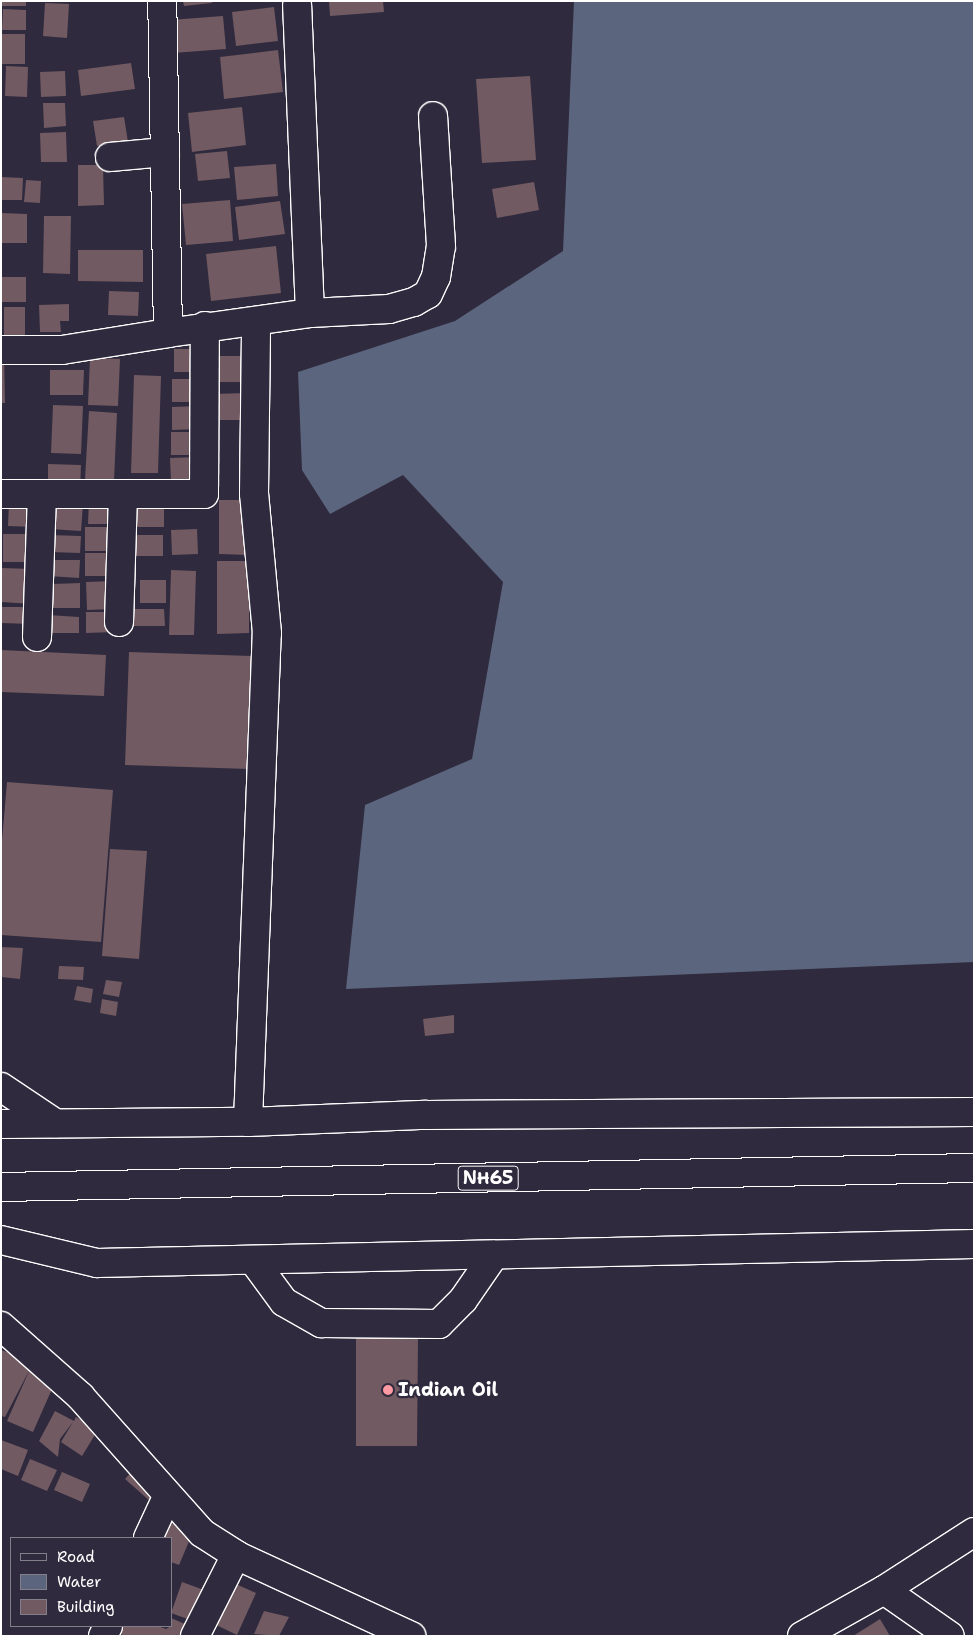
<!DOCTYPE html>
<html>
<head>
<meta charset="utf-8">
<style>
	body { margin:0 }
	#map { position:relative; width:975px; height:1637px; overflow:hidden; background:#2f2a3d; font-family:"Shantell Sans",sans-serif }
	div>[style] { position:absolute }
	.water>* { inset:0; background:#5b657e }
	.building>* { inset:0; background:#715a62 }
	.roads { filter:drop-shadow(1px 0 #fff) drop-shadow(-1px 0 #fff) drop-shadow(0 1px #fff) drop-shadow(0 -1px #fff) }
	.minor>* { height:28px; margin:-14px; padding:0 14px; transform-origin:14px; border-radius:14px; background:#2f2a3d }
	.highway>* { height:28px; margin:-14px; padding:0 14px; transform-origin:14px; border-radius:14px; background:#2f2a3d }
	.dots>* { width:14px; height:14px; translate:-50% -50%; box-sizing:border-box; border:2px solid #2f2a3d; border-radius:50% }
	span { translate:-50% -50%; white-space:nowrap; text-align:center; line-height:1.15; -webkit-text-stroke:4.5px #2f2a3d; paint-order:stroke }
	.shield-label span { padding:1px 4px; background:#2f2a3d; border:1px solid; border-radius:4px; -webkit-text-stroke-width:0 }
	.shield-label { font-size:18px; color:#fff; font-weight:700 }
	.poi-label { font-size:19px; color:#fff; font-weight:700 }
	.left { translate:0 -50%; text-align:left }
	.frame { position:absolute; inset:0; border:2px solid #fff; pointer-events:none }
	.legend { position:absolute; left:10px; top:1537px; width:162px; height:90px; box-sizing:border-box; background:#2f2a3d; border:1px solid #827f8b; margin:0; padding:6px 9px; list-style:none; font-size:15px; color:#fff }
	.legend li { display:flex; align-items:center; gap:10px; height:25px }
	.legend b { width:25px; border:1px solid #827f8b }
</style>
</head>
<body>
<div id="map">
	<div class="water">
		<div style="clip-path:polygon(574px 1px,974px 1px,974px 962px,346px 989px,365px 805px,472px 759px,503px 582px,403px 475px,330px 514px,302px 470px,298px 372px,455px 321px,563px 251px)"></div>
	</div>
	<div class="building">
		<div style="clip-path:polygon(1px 1px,26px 1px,26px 6px,1px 6px)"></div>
		<div style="clip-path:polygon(183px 1px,212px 1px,212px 3px,184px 6px)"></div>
		<div style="clip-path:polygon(329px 1px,383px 1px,384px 12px,330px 16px)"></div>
		<div style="clip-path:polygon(45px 3px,69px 4px,67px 38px,43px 36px)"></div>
		<div style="clip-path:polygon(274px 7px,278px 41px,236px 46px,232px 12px)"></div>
		<div style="clip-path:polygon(3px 9px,26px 10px,26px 30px,2px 30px)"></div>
		<div style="clip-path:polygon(223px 16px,226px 49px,173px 53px,170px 20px)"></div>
		<div style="clip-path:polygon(2px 34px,25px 34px,25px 64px,2px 64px)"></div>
		<div style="clip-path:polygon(278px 50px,283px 92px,224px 99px,220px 57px)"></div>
		<div style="clip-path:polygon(131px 63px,135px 89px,81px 96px,78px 70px)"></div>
		<div style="clip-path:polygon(6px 66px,28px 67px,27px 97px,5px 96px)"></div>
		<div style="clip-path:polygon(65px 71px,66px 96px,41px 97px,40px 72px)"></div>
		<div style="clip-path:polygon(530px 76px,536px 160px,482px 163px,476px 79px)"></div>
		<div style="clip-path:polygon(43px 103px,65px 103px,66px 126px,44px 128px)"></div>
		<div style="clip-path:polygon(242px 107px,246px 145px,192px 152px,188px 113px)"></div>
		<div style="clip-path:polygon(124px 117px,128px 142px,97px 146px,93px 121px)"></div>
		<div style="clip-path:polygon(66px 132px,67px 162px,41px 162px,40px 133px)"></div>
		<div style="clip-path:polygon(227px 151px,230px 178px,198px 181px,195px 154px)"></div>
		<div style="clip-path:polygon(276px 164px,278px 196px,237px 200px,234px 167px)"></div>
		<div style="clip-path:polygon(78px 165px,103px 165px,104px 205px,78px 206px)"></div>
		<div style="clip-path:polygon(1px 177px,23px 178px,22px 200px,1px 200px)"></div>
		<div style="clip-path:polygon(26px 180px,41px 181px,40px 203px,24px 202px)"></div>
		<div style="clip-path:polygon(534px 182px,539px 210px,497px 218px,492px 189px)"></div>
		<div style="clip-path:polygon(230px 200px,233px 241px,186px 245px,182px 204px)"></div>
		<div style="clip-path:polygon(280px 201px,285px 234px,239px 240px,235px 207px)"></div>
		<div style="clip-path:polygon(1px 213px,27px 214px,27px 243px,1px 243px)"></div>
		<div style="clip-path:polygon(44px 216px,71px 216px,70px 274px,43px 273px)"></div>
		<div style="clip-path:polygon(276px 246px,281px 293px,211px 301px,206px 254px)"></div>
		<div style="clip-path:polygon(78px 250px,143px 250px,143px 282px,78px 281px)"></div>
		<div style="clip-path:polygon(1px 277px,26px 277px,26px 302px,1px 302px)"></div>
		<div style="clip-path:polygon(109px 291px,139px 292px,138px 316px,108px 315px)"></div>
		<div style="clip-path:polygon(69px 304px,69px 321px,60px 321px,61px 332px,40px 332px,39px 305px)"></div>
		<div style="clip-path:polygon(4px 307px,25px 307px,25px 335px,4px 335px)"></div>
		<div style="clip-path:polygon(174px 349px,200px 349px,200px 372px,174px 372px)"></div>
		<div style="clip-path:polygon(1px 355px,4px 355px,5px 403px,1px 403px)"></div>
		<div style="clip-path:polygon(216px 356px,248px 356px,248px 382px,216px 382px)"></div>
		<div style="clip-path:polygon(90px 358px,120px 359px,118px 406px,88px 405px)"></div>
		<div style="clip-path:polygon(50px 370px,84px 370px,83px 395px,50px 395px)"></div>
		<div style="clip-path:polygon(134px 375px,161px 376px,158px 473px,131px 473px)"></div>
		<div style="clip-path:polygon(172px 379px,198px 379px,198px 402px,172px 402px)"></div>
		<div style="clip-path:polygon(246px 393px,246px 420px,214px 420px,214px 394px)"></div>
		<div style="clip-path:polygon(53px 405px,83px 406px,81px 454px,51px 453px)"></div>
		<div style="clip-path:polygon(199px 406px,199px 429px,172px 430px,172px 407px)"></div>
		<div style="clip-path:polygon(89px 411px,117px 413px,114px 481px,85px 479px)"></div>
		<div style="clip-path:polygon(171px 432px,198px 432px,198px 455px,171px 455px)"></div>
		<div style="clip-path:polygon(197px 457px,197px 480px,171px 481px,170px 458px)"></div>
		<div style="clip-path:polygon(48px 464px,81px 465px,80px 490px,48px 490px)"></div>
		<div style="clip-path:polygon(89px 499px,117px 500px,117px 524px,88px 524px)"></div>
		<div style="clip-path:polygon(219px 500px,250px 500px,249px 555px,219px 554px)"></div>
		<div style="clip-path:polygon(9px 502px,35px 502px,34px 527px,8px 526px)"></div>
		<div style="clip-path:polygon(52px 502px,83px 504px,81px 531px,50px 529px)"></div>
		<div style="clip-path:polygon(134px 503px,164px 503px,164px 527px,134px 527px)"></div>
		<div style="clip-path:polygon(85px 527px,115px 527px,115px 551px,85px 551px)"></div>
		<div style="clip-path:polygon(197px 529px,198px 554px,172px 555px,171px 530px)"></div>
		<div style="clip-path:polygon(3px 534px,33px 534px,33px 562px,3px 562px)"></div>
		<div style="clip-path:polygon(49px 535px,81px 536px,80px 553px,49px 552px)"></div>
		<div style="clip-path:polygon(135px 535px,163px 535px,163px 556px,134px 556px)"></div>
		<div style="clip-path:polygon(85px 553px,116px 553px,116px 576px,85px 576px)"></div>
		<div style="clip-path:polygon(49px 560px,80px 560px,79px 578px,48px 576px)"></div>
		<div style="clip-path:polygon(217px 561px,249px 561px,249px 633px,217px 634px)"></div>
		<div style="clip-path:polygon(2px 568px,32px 569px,32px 604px,1px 602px)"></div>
		<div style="clip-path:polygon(171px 570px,196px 571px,194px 635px,169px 635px)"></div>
		<div style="clip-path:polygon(140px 580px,166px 580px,166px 603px,140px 603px)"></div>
		<div style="clip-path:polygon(114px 581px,115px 609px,87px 610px,86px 582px)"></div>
		<div style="clip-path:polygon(80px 583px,80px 608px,53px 608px,53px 584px)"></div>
		<div style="clip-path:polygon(1px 607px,31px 607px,31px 624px,1px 623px)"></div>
		<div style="clip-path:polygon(134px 609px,164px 609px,165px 626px,134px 626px)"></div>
		<div style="clip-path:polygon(86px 612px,114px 612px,114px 632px,86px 633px)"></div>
		<div style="clip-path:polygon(48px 615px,79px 617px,79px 633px,48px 633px)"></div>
		<div style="clip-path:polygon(1px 650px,106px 655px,104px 696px,1px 692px)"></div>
		<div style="clip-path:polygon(129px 652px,252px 656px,249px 769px,125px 765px)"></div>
		<div style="clip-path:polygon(7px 782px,113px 790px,101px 942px,1px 935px,1px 852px)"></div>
		<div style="clip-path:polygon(110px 849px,147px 851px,139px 959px,102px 956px)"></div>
		<div style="clip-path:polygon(1px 947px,23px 948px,20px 979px,1px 977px)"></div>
		<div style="clip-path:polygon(59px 966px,84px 967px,83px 980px,58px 979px)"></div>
		<div style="clip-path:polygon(106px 980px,122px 982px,119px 997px,103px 994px)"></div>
		<div style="clip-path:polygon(77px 986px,93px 989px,91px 1003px,74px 1000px)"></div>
		<div style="clip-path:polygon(102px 999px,118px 1002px,116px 1016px,100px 1013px)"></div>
		<div style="clip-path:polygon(454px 1015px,454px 1033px,425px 1036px,423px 1019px)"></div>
		<div style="clip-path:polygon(356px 1338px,418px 1338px,417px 1446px,356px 1446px)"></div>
		<div style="clip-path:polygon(1px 1350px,33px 1361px,56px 1380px,33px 1432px,7px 1421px,30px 1369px,5px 1417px,1px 1416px)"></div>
		<div style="clip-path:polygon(55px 1411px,74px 1421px,76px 1417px,98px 1430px,82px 1456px,61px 1442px,73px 1422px,60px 1439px,58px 1457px,39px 1441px)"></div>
		<div style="clip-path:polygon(1px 1440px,28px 1450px,18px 1476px,1px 1469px)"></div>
		<div style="clip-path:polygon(30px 1459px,57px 1470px,47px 1491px,21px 1480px)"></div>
		<div style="clip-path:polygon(135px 1468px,161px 1490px,151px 1502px,125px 1479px)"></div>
		<div style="clip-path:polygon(62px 1472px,90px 1484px,82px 1502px,54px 1490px)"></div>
		<div style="clip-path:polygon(166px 1521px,193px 1532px,179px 1565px,171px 1562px,171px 1538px,158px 1538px)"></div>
		<div style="clip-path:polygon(229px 1581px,256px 1593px,237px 1635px,210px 1622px)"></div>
		<div style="clip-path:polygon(182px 1582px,204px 1590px,193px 1621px,171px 1613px)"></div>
		<div style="clip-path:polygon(264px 1611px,289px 1617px,279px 1636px,254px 1634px)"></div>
		<div style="clip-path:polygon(171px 1618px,192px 1627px,189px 1636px,125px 1636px,117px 1632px,119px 1626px,158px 1626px,166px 1629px,171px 1626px)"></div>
		<div style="clip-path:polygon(880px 1619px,890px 1636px,853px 1636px)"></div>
	</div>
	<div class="roads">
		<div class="minor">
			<div style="left:110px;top:157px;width:55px;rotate:-5.2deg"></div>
			<div style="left:310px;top:313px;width:79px;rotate:-2.9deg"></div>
			<div style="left:389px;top:309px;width:26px;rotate:-16deg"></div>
			<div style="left:414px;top:302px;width:16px;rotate:-30deg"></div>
			<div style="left:428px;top:294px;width:19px;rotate:-65deg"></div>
			<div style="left:436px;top:277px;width:31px;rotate:-81deg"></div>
			<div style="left:441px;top:246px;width:130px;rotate:-93.5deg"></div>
			<div style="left:168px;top:333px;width:143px;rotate:-8deg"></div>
			<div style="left:310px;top:313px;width:308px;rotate:-92.4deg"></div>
			<div style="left:1px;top:350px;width:61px"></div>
			<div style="left:62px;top:350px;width:107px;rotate:-9.1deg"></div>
			<div style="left:168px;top:333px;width:332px;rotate:-91deg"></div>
			<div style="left:1px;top:494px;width:203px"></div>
			<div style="left:204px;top:494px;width:168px;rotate:-89.7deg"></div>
			<div style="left:119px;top:622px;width:126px;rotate:-88.2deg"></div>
			<div style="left:37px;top:637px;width:141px;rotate:-88deg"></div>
			<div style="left:1px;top:1087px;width:65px;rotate:33.7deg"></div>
			<div style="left:248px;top:1122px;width:489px;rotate:-87.8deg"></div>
			<div style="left:267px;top:633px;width:140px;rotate:-95.3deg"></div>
			<div style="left:254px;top:494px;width:173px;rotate:-89.3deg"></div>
			<div style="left:1px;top:1240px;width:99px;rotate:13.5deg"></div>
			<div style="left:97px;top:1263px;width:877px;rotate:-1.24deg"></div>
			<div style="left:253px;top:1260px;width:52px;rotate:53.6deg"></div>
			<div style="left:284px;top:1302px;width:43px;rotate:29.6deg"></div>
			<div style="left:321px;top:1323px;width:118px;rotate:0.5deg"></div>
			<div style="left:439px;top:1324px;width:34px;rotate:-45deg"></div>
			<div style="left:463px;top:1300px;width:55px;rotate:-55.4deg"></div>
			<div style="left:1px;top:1326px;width:106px;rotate:41.5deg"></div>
			<div style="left:80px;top:1396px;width:183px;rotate:48.3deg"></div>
			<div style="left:202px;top:1533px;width:43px;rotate:32.6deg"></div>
			<div style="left:238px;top:1556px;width:191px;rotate:24.8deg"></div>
			<div style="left:148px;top:1538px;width:47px;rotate:-65.1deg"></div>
			<div style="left:884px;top:1590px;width:80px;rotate:34.9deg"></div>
			<div style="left:103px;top:1636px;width:11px;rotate:-63deg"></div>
			<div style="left:195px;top:1636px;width:91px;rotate:-63.2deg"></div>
			<div style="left:802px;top:1636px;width:94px;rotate:-29.3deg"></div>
			<div style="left:884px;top:1590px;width:107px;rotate:-32.8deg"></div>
		</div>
		<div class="highway">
			<div style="left:1px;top:1124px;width:247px;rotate:-0.5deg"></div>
			<div style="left:248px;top:1122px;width:178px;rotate:-2.3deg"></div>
			<div style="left:426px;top:1115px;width:548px;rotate:-0.31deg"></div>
			<div style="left:1px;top:1187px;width:973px;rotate:-1.12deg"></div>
		</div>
	</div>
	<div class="dots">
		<div style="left:388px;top:1390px;background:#ff9aa2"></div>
	</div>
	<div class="shield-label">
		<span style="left:488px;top:1178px">NH65</span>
	</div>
	<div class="poi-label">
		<span class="left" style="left:398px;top:1390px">Indian Oil</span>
	</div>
	<div class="frame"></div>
	<ul class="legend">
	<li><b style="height:6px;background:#2f2a3d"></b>Road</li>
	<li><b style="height:14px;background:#5b657e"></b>Water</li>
	<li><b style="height:14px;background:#715a62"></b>Building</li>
	</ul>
</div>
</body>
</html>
